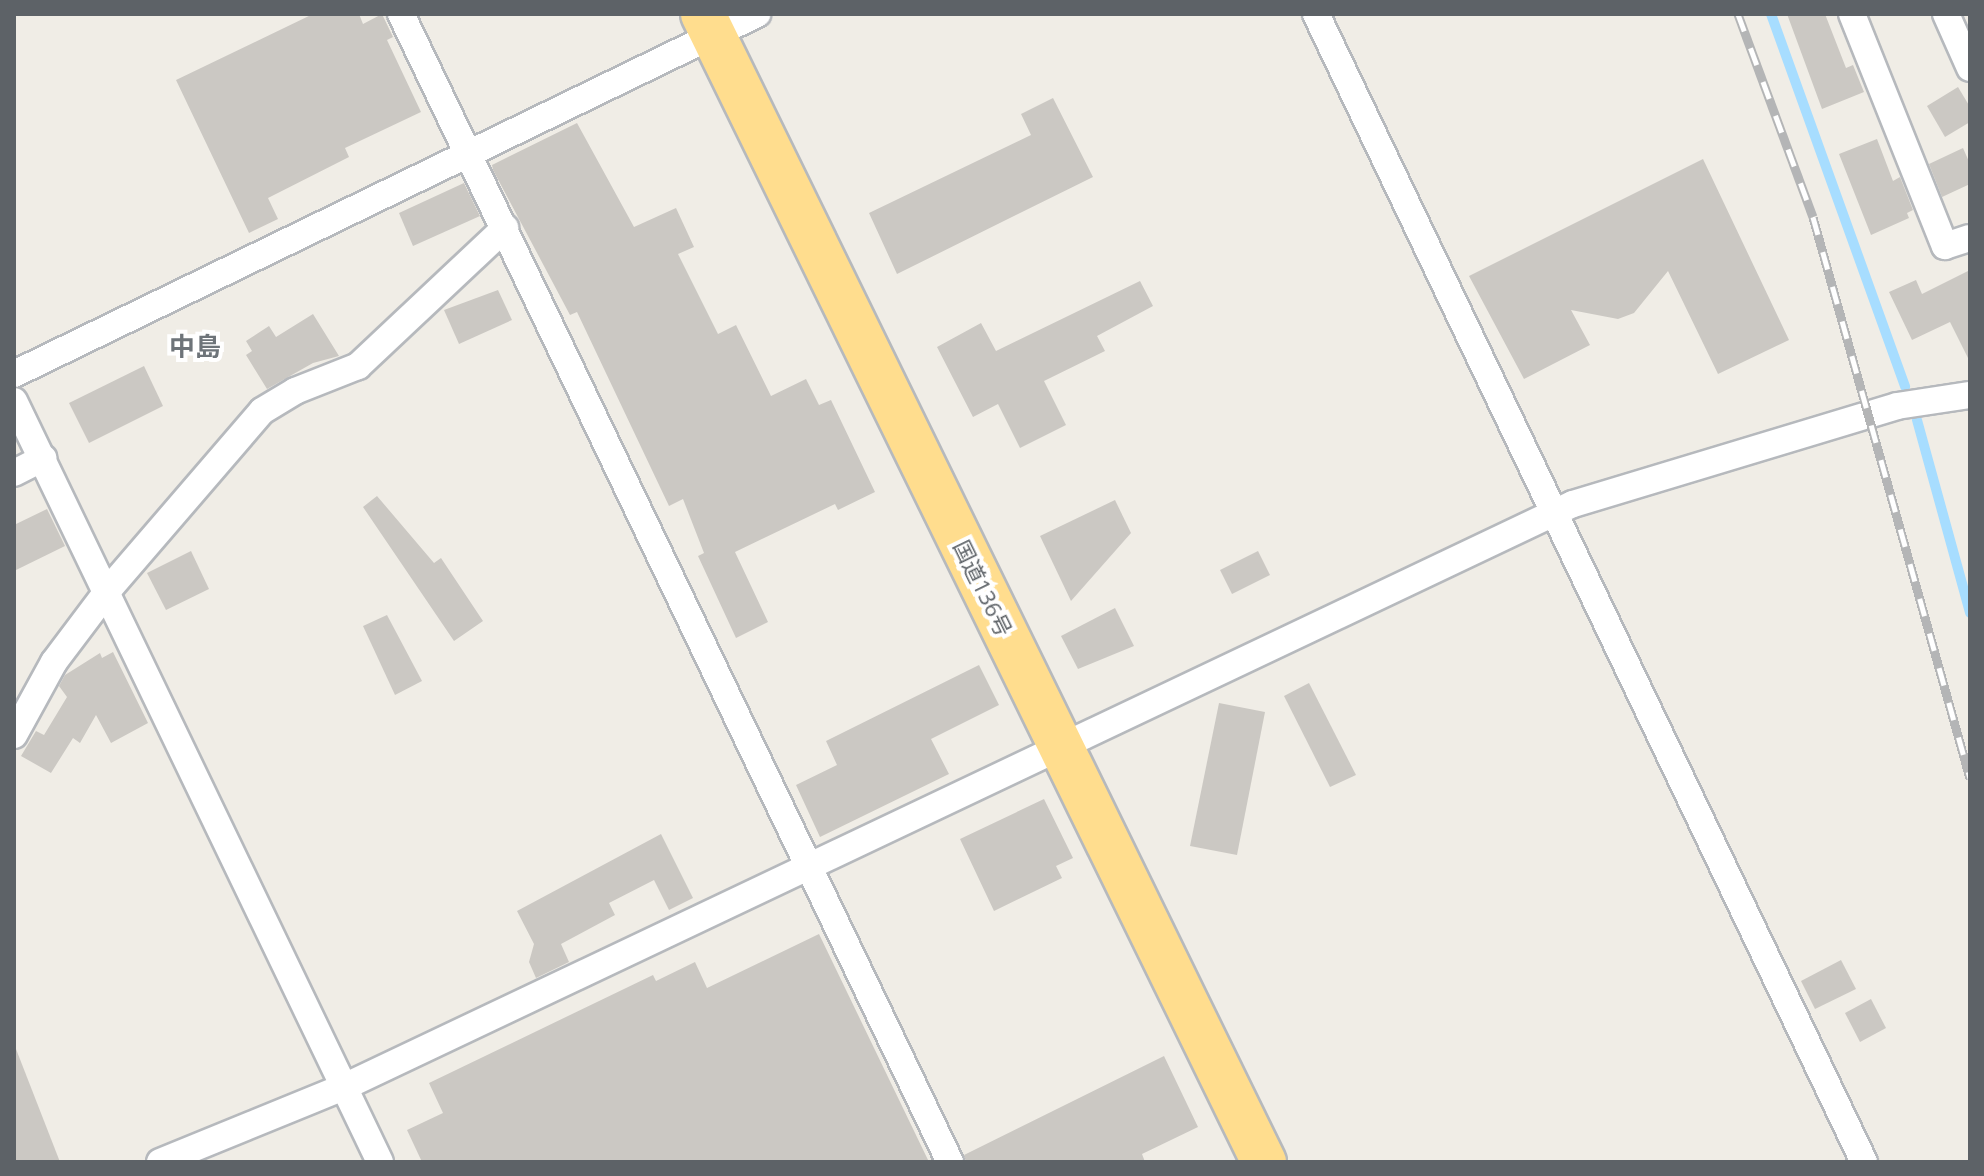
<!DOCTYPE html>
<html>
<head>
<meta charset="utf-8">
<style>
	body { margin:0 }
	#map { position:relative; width:1984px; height:1176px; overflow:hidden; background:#f0ede6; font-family:"Open Sans","Noto Sans JP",sans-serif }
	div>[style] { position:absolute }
	.stream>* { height:10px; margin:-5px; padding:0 5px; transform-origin:5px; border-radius:5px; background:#a7ddff }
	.building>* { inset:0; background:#cbc8c3 }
	.roads { filter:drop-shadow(2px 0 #b6b9bd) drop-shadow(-2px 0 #b6b9bd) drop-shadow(0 2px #b6b9bd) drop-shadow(0 -2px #b6b9bd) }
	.street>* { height:26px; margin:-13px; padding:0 13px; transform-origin:13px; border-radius:13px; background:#fff }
	.highway>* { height:44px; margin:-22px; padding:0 22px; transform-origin:22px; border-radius:22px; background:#ffdd8e }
	.rail>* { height:9px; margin-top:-4.5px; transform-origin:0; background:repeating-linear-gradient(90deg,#fff 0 18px,#b4b5b6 0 36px); box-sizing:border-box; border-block:2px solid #b4b5b6 }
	span { translate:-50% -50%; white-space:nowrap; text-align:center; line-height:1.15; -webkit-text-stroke:8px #fff; paint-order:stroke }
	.street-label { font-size:22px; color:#5d6267 }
	.quarter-label { font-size:26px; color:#6e7479; font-weight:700 }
	.frame { position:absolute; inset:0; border:16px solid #5d6267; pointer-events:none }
</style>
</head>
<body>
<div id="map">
	<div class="stream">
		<div style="left:1771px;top:14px;width:396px;rotate:70.2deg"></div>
		<div style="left:1917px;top:420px;width:200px;rotate:74.6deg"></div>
	</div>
	<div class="building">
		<div style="clip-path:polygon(313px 14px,359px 14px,363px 24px,382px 14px,393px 37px,387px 40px,421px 112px,345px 148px,349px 157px,268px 198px,278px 219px,249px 233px,176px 80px)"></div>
		<div style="clip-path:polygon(1787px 14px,1825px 14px,1846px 68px,1853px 65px,1864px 92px,1822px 109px)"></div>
		<div style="clip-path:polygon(1958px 87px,1970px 107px,1970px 122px,1945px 137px,1927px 106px)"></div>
		<div style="clip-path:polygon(1053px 98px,1093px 177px,897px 274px,869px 213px,1031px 135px,1021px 114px)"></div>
		<div style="clip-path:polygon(577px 123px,634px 227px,676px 208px,694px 247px,678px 254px,718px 334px,736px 325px,771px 396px,806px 379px,819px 405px,831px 400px,875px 492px,838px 510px,835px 504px,735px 552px,768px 622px,736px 638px,698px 556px,704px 553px,683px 499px,669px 506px,577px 312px,570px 315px,493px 170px,492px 165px)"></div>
		<div style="clip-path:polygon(1877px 139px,1893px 181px,1900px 177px,1913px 210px,1907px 213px,1909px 218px,1871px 235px,1839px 154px)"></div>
		<div style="clip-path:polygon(1963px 148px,1970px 164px,1970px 184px,1942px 197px,1929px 164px)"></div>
		<div style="clip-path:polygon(1703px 159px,1789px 340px,1718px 374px,1668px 271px,1634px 313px,1618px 319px,1571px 310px,1590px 345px,1524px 379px,1469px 276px)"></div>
		<div style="clip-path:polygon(464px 183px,480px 216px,413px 246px,399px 213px)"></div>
		<div style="clip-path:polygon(1970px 270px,1970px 362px,1950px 322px,1912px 340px,1889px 292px,1916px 280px,1922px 294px)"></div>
		<div style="clip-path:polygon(1140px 281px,1153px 306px,1097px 336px,1105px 351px,1044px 381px,1066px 425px,1020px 448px,998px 404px,973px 417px,937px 347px,981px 323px,996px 351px)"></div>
		<div style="clip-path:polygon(498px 290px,512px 320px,459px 344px,444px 310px)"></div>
		<div style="clip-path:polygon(313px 314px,339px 356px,313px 363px,267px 389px,246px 355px,252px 351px,246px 341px,269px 326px,276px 337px)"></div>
		<div style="clip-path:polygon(144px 366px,163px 406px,89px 443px,69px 403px)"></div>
		<div style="clip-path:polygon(377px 496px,434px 563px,441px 558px,483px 621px,454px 641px,363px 507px)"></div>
		<div style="clip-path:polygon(1115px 500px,1131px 533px,1071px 601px,1040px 536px)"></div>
		<div style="clip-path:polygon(47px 509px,65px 546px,14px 571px,14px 525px)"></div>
		<div style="clip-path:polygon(191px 551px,209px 589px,166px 610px,147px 573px)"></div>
		<div style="clip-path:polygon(1258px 551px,1270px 575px,1232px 594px,1220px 570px)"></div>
		<div style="clip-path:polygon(1115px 608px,1134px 646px,1078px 669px,1061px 636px)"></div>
		<div style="clip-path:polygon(387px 615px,422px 681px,395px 695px,363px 626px)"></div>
		<div style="clip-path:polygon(113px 652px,148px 723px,111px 743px,96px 715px,80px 743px,73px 738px,51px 773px,21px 756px,36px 731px,44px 735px,67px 697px,59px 686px,65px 675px,100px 653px,102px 658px)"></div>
		<div style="clip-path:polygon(979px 665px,999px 705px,931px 739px,949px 774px,820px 837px,796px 785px,837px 765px,826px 741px)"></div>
		<div style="clip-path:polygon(1309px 683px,1356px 775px,1330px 787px,1284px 696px)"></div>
		<div style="clip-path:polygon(1219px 703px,1265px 712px,1237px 855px,1190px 846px)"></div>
		<div style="clip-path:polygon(1044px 799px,1073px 858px,1056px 866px,1062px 878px,994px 911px,960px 839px)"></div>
		<div style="clip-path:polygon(661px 834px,693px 898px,669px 910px,654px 880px,609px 903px,615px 915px,561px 944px,569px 962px,536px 978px,529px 962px,534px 944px,517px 911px)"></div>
		<div style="clip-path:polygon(819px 934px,929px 1162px,422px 1162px,407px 1130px,443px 1113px,429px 1083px,653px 975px,656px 981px,695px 962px,707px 988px)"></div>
		<div style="clip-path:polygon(1841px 960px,1856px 989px,1815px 1009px,1801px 981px)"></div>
		<div style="clip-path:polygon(1871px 999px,1886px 1028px,1860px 1042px,1845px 1013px)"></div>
		<div style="clip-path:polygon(14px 1049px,16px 1049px,60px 1162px,14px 1162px)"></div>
		<div style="clip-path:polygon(1164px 1056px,1198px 1127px,1142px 1154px,1145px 1162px,966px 1162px,964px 1155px)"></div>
	</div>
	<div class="roads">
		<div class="street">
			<div style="left:401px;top:14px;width:1273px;rotate:64.44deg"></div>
			<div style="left:1316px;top:14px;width:1272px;rotate:64.48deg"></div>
			<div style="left:1852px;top:14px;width:250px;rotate:68.2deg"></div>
			<div style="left:1945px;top:246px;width:26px;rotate:-18deg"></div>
			<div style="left:1946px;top:14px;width:59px;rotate:66deg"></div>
			<div style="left:14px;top:374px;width:826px;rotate:-25.85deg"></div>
			<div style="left:14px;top:401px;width:844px;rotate:64.31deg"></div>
			<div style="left:14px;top:473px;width:33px;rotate:-27deg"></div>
			<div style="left:14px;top:735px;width:83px;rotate:-61.3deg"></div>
			<div style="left:54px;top:662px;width:91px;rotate:-53deg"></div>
			<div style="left:109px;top:589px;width:235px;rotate:-49.3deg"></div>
			<div style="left:262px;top:411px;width:39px;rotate:-31deg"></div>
			<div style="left:295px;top:391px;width:68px;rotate:-21.6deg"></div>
			<div style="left:358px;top:366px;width:202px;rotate:-43.2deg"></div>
			<div style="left:160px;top:1162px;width:199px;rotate:-22.2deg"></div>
			<div style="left:344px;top:1087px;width:1360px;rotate:-25.38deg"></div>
			<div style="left:1573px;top:504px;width:338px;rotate:-16.8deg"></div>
			<div style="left:1897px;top:406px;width:74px;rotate:-8.6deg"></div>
		</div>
		<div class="highway">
			<div style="left:703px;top:14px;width:1278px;rotate:63.96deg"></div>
		</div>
	</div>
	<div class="rail">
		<div style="left:1738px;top:14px;width:216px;rotate:69.7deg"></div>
		<div style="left:1813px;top:217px;width:583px;rotate:74.37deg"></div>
	</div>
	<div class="street-label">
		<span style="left:983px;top:588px;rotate:64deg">国道136号</span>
	</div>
	<div class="quarter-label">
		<span style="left:195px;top:347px">中島</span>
	</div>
	<div class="frame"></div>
</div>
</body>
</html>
